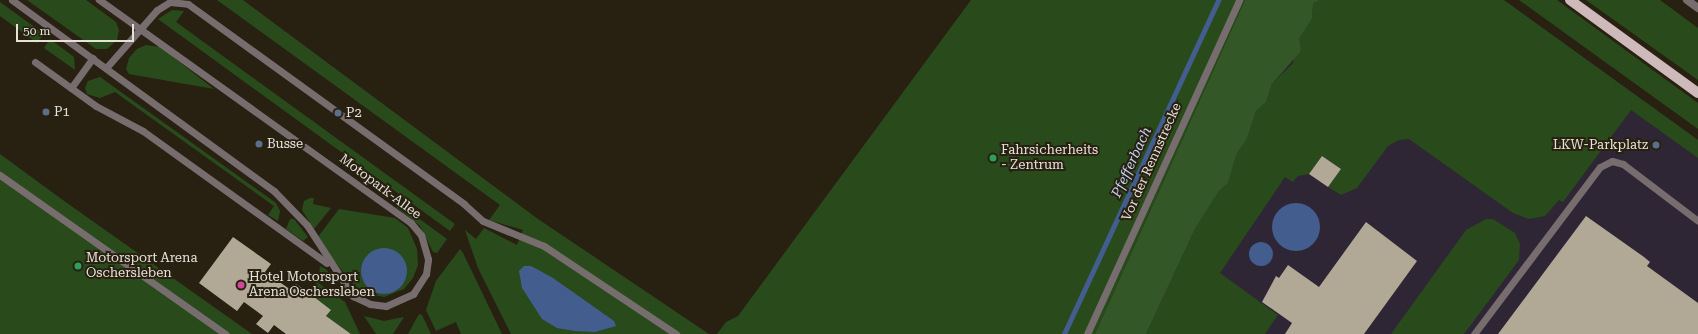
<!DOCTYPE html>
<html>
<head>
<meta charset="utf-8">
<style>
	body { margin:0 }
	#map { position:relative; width:1698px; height:334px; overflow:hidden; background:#282112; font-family:"Roboto Serif",serif }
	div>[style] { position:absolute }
	.industrial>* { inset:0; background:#2e2535 }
	.green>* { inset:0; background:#294b1b }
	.forest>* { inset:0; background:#335726 }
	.water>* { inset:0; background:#425d8e }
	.round { border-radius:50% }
	.stream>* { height:4.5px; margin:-2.25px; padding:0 2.25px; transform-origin:2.25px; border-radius:2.25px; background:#425d8e }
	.building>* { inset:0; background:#b1a895 }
	.service>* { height:7px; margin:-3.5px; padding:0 3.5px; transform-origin:3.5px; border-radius:3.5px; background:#776d6e }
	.minor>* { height:8px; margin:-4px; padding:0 4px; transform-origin:4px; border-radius:4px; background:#776d6e }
	.primary>* { height:10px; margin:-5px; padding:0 5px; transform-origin:5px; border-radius:5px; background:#ceb9bb }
	.dots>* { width:11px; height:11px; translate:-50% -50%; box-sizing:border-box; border:2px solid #282112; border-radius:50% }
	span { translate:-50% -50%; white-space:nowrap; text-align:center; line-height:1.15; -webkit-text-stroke:4px #282112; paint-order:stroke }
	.poi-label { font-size:13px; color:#e7e2d9 }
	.left { translate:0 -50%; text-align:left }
	.right { translate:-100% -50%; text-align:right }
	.street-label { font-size:13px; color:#e7e2d9 }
	.water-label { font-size:14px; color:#c1d3f1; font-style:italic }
	.scale { position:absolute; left:16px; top:24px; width:118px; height:18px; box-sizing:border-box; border:2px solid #e7e2d9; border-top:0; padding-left:5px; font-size:12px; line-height:14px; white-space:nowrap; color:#e7e2d9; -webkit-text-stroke:3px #282112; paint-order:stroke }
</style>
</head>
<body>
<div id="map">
	<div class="industrial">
		<div style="clip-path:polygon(1297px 0,1504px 0,1698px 140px,1698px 334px,1146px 334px)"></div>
	</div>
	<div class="green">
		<div style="clip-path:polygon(27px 0,86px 0,116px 22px,119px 30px,117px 40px,107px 49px,96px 49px)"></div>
		<div style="clip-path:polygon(217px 0,243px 0,538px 219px,709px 334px,511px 334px,478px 268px,465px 230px,476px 239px,484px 228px,517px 245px,523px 230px,489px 220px,500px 205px)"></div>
		<div style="clip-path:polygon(971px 0,1245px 0,1095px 334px,717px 334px,726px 322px,738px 316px)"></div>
		<div style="clip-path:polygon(1319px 0,1504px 0,1698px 140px,1698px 158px,1631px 110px,1563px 202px,1559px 200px,1545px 216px,1529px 219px,1513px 213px,1409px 139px,1399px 140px,1388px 146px,1357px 188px,1341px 195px,1328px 187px,1341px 169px,1322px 156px,1309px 174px,1298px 176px,1293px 182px,1285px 177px,1220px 273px,1278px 315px,1265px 334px,1146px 334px,1195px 229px,1219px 191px,1228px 183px,1237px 153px,1247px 139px,1256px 111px,1266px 102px,1272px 84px,1293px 63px,1299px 39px,1312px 19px,1313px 4px)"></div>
		<div style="clip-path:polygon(1519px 0,1557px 0,1698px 103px,1698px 129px)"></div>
		<div style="clip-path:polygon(1586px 0,1660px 0,1698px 28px,1698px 80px)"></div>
		<div style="clip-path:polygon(0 2px,44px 34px,37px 43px,0 16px)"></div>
		<div style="clip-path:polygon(172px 10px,184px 11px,176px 22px,455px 224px,450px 231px,158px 19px)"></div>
		<div style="clip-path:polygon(50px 39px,74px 57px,75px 70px,44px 48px)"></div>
		<div style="clip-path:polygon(146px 45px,160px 47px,214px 89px,129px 74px,126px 69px,129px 58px,137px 49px)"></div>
		<div style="clip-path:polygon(100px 77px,276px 203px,280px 211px,278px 221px,268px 215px,274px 206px,115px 92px,100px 98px,87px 94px,85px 88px,88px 81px)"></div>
		<div style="clip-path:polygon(0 154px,60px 198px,252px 334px,0 334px)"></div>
		<div style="clip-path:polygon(310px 198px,314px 198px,313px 204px,331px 208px,314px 229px,302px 210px,304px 201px)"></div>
		<div style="clip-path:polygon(399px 204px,447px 239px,437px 253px,433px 252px,420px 226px,396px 207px)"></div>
		<div style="clip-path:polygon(evenodd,339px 209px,395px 218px,408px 228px,417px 249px,418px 265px,413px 278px,404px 289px,384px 297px,365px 293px,353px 284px,331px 257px,318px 237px,339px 209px,367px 255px,398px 290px,384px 294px,370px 290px,361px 269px,367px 255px)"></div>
		<div style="clip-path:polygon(290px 219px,294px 219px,308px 237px,303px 241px,286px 229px)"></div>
		<div style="clip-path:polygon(1486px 219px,1493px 219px,1515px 233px,1520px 244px,1519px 260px,1464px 334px,1391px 334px,1466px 230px)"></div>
		<div style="clip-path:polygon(460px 249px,463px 253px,502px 334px,461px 334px,456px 322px,436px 331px,426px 310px,436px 281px)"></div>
		<div style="clip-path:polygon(320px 266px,326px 269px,336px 283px,329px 284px,319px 276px)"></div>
		<div style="clip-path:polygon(317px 282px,345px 302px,360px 334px,351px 334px,326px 316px,331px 310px,309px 293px)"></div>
		<div style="clip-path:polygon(419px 314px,422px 315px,431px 334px,408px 334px)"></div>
		<div style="clip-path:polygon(364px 316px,384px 321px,404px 317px,393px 334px,376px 334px)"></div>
	</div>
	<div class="forest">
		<div style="clip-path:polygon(1245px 0,1319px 0,1313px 4px,1312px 19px,1299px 39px,1301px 51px,1272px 84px,1266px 102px,1256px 111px,1247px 139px,1237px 153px,1228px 183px,1219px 191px,1195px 229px,1146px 334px,1095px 334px)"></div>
	</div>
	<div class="water">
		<div class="round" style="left:1272px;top:203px;width:48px;height:48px"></div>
		<div class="round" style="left:1249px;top:242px;width:24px;height:24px"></div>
		<div class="round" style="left:361px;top:248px;width:46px;height:46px"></div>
		<div style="clip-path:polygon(524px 266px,531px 266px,553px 278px,614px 321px,616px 326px,595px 332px,575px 331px,557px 328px,542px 319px,522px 288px,519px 271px)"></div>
	</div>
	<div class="stream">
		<div style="left:1064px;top:334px;width:368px;rotate:-65.2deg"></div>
	</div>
	<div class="building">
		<div style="clip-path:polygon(1322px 156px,1341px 169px,1328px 187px,1309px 174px)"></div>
		<div style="clip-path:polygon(1586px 216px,1644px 257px,1650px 262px,1647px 266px,1698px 303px,1698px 334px,1498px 334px)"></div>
		<div style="clip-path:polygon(1366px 222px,1417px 261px,1364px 334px,1285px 334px,1292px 323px,1262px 302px,1276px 276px,1279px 278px,1288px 265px,1319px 287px)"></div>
		<div style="clip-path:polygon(233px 237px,271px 264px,265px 272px,291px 290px,296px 284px,309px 293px,331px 310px,326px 316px,351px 334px,286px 334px,274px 325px,268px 333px,256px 324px,263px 316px,244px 302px,237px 311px,199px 283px)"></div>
	</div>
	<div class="service">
		<div style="left:12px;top:0;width:324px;rotate:36.1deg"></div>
		<div style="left:274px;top:191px;width:47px;rotate:45.9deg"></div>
		<div style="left:307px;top:225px;width:85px;rotate:57.1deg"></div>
		<div style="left:353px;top:296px;width:19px;rotate:25deg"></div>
		<div style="left:370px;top:304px;width:16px;rotate:7deg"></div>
		<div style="left:386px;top:306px;width:30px;rotate:-24deg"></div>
		<div style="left:413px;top:294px;width:24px;rotate:-57deg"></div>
		<div style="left:426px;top:274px;width:15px;rotate:-82deg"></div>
		<div style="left:428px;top:259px;width:25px;rotate:-106deg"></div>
		<div style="left:421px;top:235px;width:16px;rotate:-130deg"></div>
		<div style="left:411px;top:223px;width:384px;rotate:-144.4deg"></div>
		<div style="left:35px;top:62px;width:75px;rotate:35.8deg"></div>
		<div style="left:96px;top:106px;width:53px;rotate:28deg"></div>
		<div style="left:143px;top:131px;width:226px;rotate:35.7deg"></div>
		<div style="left:106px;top:68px;width:77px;rotate:-48.7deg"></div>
		<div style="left:157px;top:10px;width:15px;rotate:-32deg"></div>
		<div style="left:170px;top:2px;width:18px;rotate:6deg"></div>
		<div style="left:188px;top:4px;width:341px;rotate:35.9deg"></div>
		<div style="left:464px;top:204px;width:25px;rotate:42deg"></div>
		<div style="left:483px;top:221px;width:66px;rotate:22.3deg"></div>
		<div style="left:544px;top:246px;width:159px;rotate:33.7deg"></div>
		<div style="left:71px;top:88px;width:37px;rotate:-54deg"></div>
		<div style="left:0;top:175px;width:276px;rotate:35.2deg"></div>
		<div style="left:1087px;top:334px;width:367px;rotate:-65.5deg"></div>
		<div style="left:1474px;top:334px;width:209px;rotate:-53deg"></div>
		<div style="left:1600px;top:167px;width:13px;rotate:-27deg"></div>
		<div style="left:1612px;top:161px;width:11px;rotate:15deg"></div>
		<div style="left:1623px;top:164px;width:94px;rotate:37.2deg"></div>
	</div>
	<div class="minor">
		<div style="left:1687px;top:0;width:14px;rotate:36deg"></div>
	</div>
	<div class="primary">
		<div style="left:1570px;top:0;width:158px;rotate:36deg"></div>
	</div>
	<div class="dots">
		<div style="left:46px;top:112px;background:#5c6f8a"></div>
		<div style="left:338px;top:113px;background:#5c6f8a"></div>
		<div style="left:259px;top:144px;background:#5c6f8a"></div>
		<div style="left:1656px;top:145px;background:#5c6f8a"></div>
		<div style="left:993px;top:158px;background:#2e9e5b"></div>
		<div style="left:78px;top:266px;background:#2e9e5b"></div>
		<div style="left:241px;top:285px;background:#d1479c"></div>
	</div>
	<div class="poi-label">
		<span class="left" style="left:54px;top:112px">P1</span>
		<span class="left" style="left:346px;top:113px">P2</span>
		<span class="left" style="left:267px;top:144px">Busse</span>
		<span class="right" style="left:1648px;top:145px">LKW-Parkplatz</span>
		<span class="left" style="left:1001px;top:158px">Fahrsicherheits<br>- Zentrum</span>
		<span class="left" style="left:86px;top:266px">Motorsport Arena<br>Oschersleben</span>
		<span class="left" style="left:249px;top:285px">Hotel Motorsport<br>Arena Oschersleben</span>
	</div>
	<div class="street-label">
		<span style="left:1152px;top:162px;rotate:-66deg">Vor der Rennstrecke</span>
		<span style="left:380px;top:187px;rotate:37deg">Motopark-Allee</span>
	</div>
	<div class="water-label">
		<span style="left:1131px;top:162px;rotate:-65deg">Pfefferbach</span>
	</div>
	<div class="scale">50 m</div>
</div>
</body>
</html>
